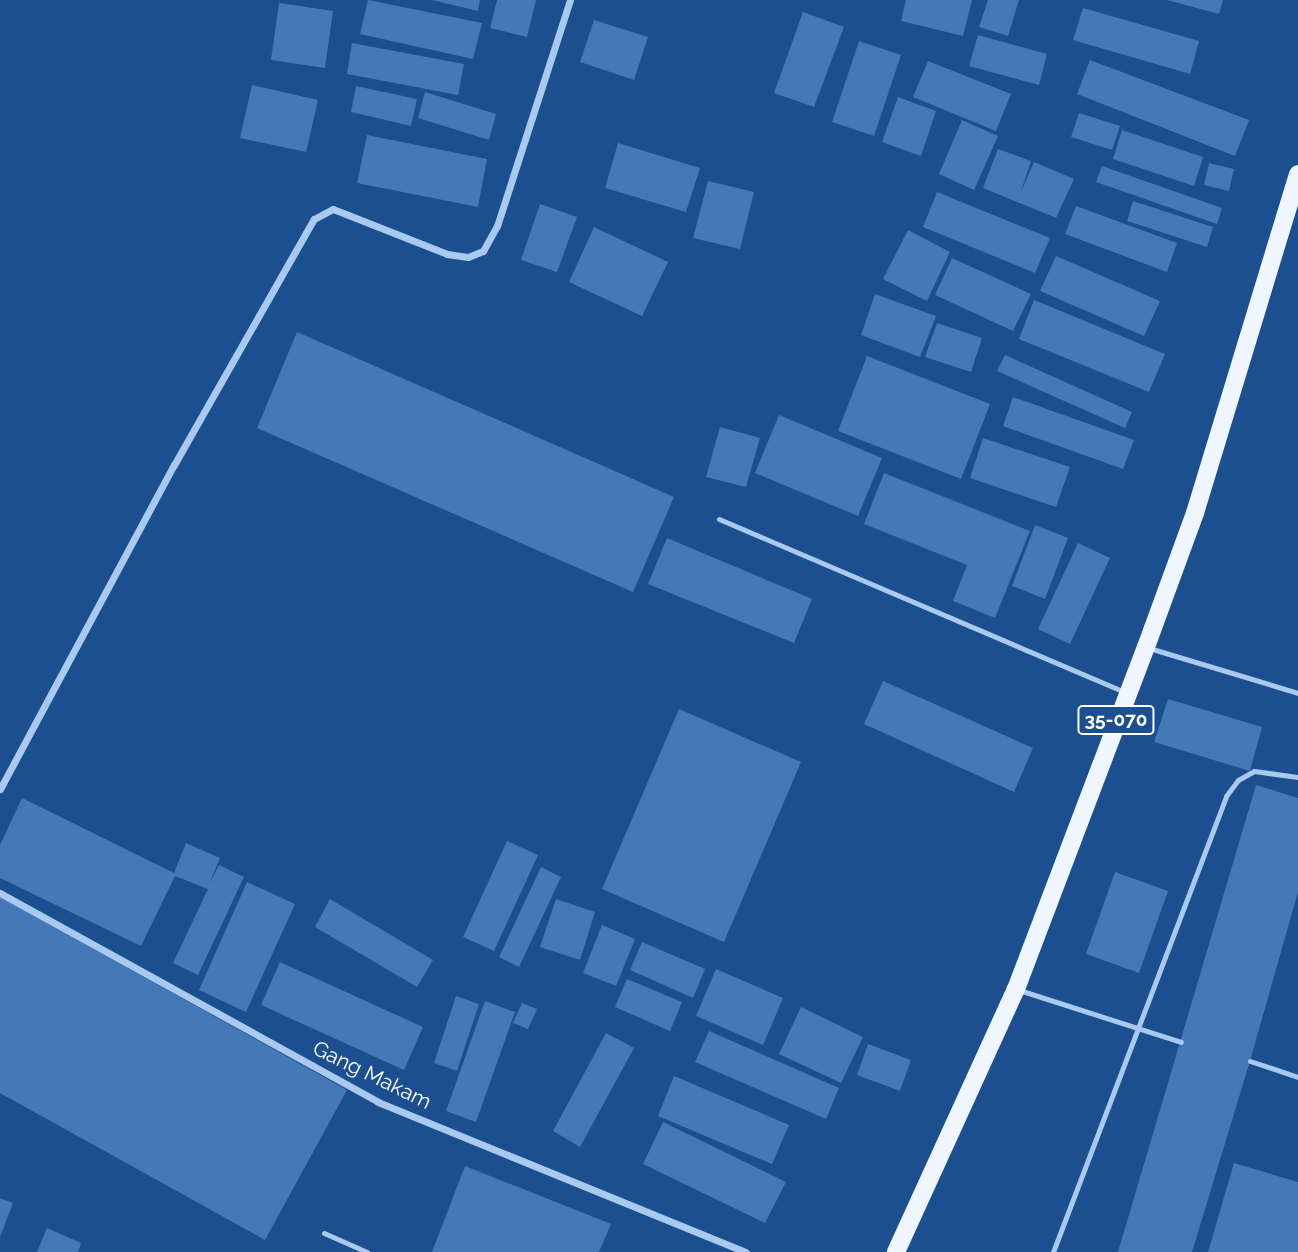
<!DOCTYPE html>
<html>
<head>
<meta charset="utf-8">
<style>
	body { margin:0 }
	#map { position:relative; width:1298px; height:1252px; overflow:hidden; background:#1b4f8f; font-family:Raleway,sans-serif }
	div>[style] { position:absolute }
	.building>* { inset:0; background:#4478b7 }
	.lane>* { height:5px; margin:-2.5px; padding:0 2.5px; transform-origin:2.5px; border-radius:2.5px; background:#a9c9ee }
	.street>* { height:7px; margin:-3.5px; padding:0 3.5px; transform-origin:3.5px; border-radius:3.5px; background:#a9c9ee }
	.primary>* { height:18px; margin:-9px; padding:0 9px; transform-origin:9px; border-radius:9px; background:#f0f6ff }
	span { translate:-50% -50%; white-space:nowrap; text-align:center; line-height:1.15; -webkit-text-stroke:7px #1b4f8f; paint-order:stroke }
	.shield-label span { padding:2px 5px; background:#1b4f8f; border:2px solid; border-radius:5px; -webkit-text-stroke-width:0 }
	.shield-label { font-size:19px; color:#fff; font-weight:700 }
	.street-label { font-size:21px; color:#fff }
</style>
</head>
<body>
<div id="map">
	<div class="building">
		<div style="clip-path:polygon(368px 0,482px 23px,473px 59px,360px 34px)"></div>
		<div style="clip-path:polygon(432px 0,480px 0,478px 11px)"></div>
		<div style="clip-path:polygon(497px 0,536px 0,527px 37px,490px 28px)"></div>
		<div style="clip-path:polygon(906px 0,972px 0,963px 36px,901px 21px)"></div>
		<div style="clip-path:polygon(988px 0,1019px 0,1008px 36px,979px 27px)"></div>
		<div style="clip-path:polygon(1167px 0,1223px 0,1219px 14px)"></div>
		<div style="clip-path:polygon(279px 3px,333px 11px,325px 68px,271px 60px)"></div>
		<div style="clip-path:polygon(1083px 8px,1199px 41px,1190px 74px,1073px 40px)"></div>
		<div style="clip-path:polygon(803px 12px,844px 27px,814px 107px,774px 93px)"></div>
		<div style="clip-path:polygon(594px 20px,648px 37px,634px 80px,580px 62px)"></div>
		<div style="clip-path:polygon(978px 35px,1047px 54px,1039px 85px,969px 66px)"></div>
		<div style="clip-path:polygon(859px 41px,901px 55px,874px 136px,832px 122px)"></div>
		<div style="clip-path:polygon(352px 43px,464px 64px,458px 95px,347px 74px)"></div>
		<div style="clip-path:polygon(1090px 60px,1249px 120px,1235px 156px,1077px 94px)"></div>
		<div style="clip-path:polygon(928px 61px,1011px 94px,996px 131px,913px 97px)"></div>
		<div style="clip-path:polygon(252px 85px,318px 100px,306px 152px,240px 138px)"></div>
		<div style="clip-path:polygon(356px 86px,417px 99px,411px 126px,351px 112px)"></div>
		<div style="clip-path:polygon(425px 92px,496px 114px,489px 140px,418px 118px)"></div>
		<div style="clip-path:polygon(898px 97px,936px 111px,921px 156px,882px 142px)"></div>
		<div style="clip-path:polygon(1079px 113px,1120px 126px,1112px 150px,1071px 137px)"></div>
		<div style="clip-path:polygon(962px 120px,998px 136px,974px 190px,939px 174px)"></div>
		<div style="clip-path:polygon(1122px 130px,1203px 157px,1194px 186px,1113px 159px)"></div>
		<div style="clip-path:polygon(367px 135px,487px 159px,478px 207px,357px 183px)"></div>
		<div style="clip-path:polygon(618px 143px,700px 168px,686px 212px,605px 188px)"></div>
		<div style="clip-path:polygon(998px 149px,1031px 161px,1020px 194px,1034px 162px,1074px 179px,1056px 218px,983px 188px)"></div>
		<div style="clip-path:polygon(1209px 163px,1234px 169px,1229px 191px,1204px 185px)"></div>
		<div style="clip-path:polygon(1102px 166px,1222px 208px,1217px 224px,1096px 182px)"></div>
		<div style="clip-path:polygon(708px 181px,754px 192px,740px 249px,693px 238px)"></div>
		<div style="clip-path:polygon(937px 192px,1050px 238px,1035px 273px,923px 227px)"></div>
		<div style="clip-path:polygon(1133px 201px,1213px 227px,1207px 247px,1127px 221px)"></div>
		<div style="clip-path:polygon(540px 204px,577px 217px,557px 272px,521px 260px)"></div>
		<div style="clip-path:polygon(1076px 206px,1177px 243px,1167px 272px,1065px 234px)"></div>
		<div style="clip-path:polygon(594px 227px,668px 262px,642px 316px,569px 282px)"></div>
		<div style="clip-path:polygon(908px 230px,950px 252px,927px 301px,883px 279px)"></div>
		<div style="clip-path:polygon(1056px 256px,1160px 301px,1144px 336px,1040px 291px)"></div>
		<div style="clip-path:polygon(952px 258px,1031px 294px,1013px 331px,935px 295px)"></div>
		<div style="clip-path:polygon(875px 294px,936px 316px,920px 357px,861px 335px)"></div>
		<div style="clip-path:polygon(1034px 300px,1165px 354px,1149px 392px,1019px 339px)"></div>
		<div style="clip-path:polygon(937px 323px,982px 338px,971px 372px,925px 357px)"></div>
		<div style="clip-path:polygon(297px 332px,674px 497px,633px 592px,257px 428px)"></div>
		<div style="clip-path:polygon(1005px 355px,1132px 412px,1125px 428px,997px 371px)"></div>
		<div style="clip-path:polygon(867px 356px,990px 404px,961px 479px,838px 431px)"></div>
		<div style="clip-path:polygon(1013px 397px,1134px 440px,1123px 469px,1003px 426px)"></div>
		<div style="clip-path:polygon(779px 415px,882px 458px,858px 516px,755px 473px)"></div>
		<div style="clip-path:polygon(720px 427px,760px 438px,746px 487px,706px 477px)"></div>
		<div style="clip-path:polygon(983px 438px,1070px 467px,1056px 507px,970px 478px)"></div>
		<div style="clip-path:polygon(884px 473px,1030px 531px,995px 618px,953px 601px,967px 565px,864px 524px)"></div>
		<div style="clip-path:polygon(1035px 525px,1068px 538px,1045px 599px,1012px 586px)"></div>
		<div style="clip-path:polygon(667px 538px,812px 599px,794px 643px,648px 584px)"></div>
		<div style="clip-path:polygon(1078px 543px,1110px 558px,1070px 644px,1038px 629px)"></div>
		<div style="clip-path:polygon(883px 681px,1033px 748px,1014px 792px,864px 724px)"></div>
		<div style="clip-path:polygon(1168px 699px,1262px 727px,1250px 771px,1154px 742px)"></div>
		<div style="clip-path:polygon(679px 709px,801px 762px,724px 942px,602px 889px)"></div>
		<div style="clip-path:polygon(1256px 785px,1298px 798px,1298px 892px,1250px 1061px,1192px 1252px,1118px 1252px)"></div>
		<div style="clip-path:polygon(22px 798px,174px 873px,186px 843px,220px 858px,209px 884px,219px 865px,244px 877px,198px 975px,173px 963px,208px 889px,175px 876px,141px 946px,0 878px,0 845px)"></div>
		<div style="clip-path:polygon(507px 841px,538px 855px,494px 951px,463px 937px)"></div>
		<div style="clip-path:polygon(541px 867px,561px 877px,519px 967px,499px 957px)"></div>
		<div style="clip-path:polygon(1115px 872px,1168px 891px,1139px 973px,1086px 954px)"></div>
		<div style="clip-path:polygon(247px 882px,295px 904px,246px 1012px,199px 990px)"></div>
		<div style="clip-path:polygon(0 897px,347px 1090px,265px 1240px,0 1093px)"></div>
		<div style="clip-path:polygon(330px 899px,433px 960px,417px 987px,315px 927px)"></div>
		<div style="clip-path:polygon(556px 899px,595px 912px,580px 960px,540px 947px)"></div>
		<div style="clip-path:polygon(602px 925px,635px 939px,616px 986px,583px 973px)"></div>
		<div style="clip-path:polygon(642px 942px,705px 969px,693px 998px,630px 970px)"></div>
		<div style="clip-path:polygon(280px 962px,423px 1027px,404px 1070px,261px 1005px)"></div>
		<div style="clip-path:polygon(716px 969px,783px 998px,763px 1045px,696px 1016px)"></div>
		<div style="clip-path:polygon(627px 979px,682px 1002px,670px 1031px,615px 1007px)"></div>
		<div style="clip-path:polygon(456px 996px,479px 1004px,457px 1071px,434px 1063px)"></div>
		<div style="clip-path:polygon(485px 1001px,515px 1012px,476px 1122px,446px 1111px)"></div>
		<div style="clip-path:polygon(522px 1003px,537px 1009px,528px 1029px,513px 1023px)"></div>
		<div style="clip-path:polygon(801px 1007px,863px 1037px,841px 1083px,779px 1054px)"></div>
		<div style="clip-path:polygon(709px 1031px,839px 1088px,826px 1119px,695px 1062px)"></div>
		<div style="clip-path:polygon(606px 1033px,634px 1048px,580px 1147px,553px 1131px)"></div>
		<div style="clip-path:polygon(868px 1044px,911px 1060px,900px 1091px,857px 1075px)"></div>
		<div style="clip-path:polygon(674px 1076px,789px 1125px,772px 1164px,658px 1116px)"></div>
		<div style="clip-path:polygon(663px 1122px,786px 1182px,765px 1223px,643px 1164px)"></div>
		<div style="clip-path:polygon(1234px 1163px,1298px 1182px,1298px 1252px,1208px 1252px)"></div>
		<div style="clip-path:polygon(465px 1166px,611px 1224px,599px 1252px,432px 1252px)"></div>
		<div style="clip-path:polygon(0 1198px,13px 1203px,0 1237px)"></div>
		<div style="clip-path:polygon(47px 1228px,81px 1243px,78px 1252px,37px 1252px)"></div>
	</div>
	<div class="lane">
		<div style="left:719px;top:519px;width:443px;rotate:23.1deg"></div>
		<div style="left:1149px;top:648px;width:156px;rotate:16.8deg"></div>
		<div style="left:1019px;top:990px;width:170px;rotate:17.8deg"></div>
		<div style="left:1250px;top:1061px;width:51px;rotate:18.4deg"></div>
		<div style="left:324px;top:1233px;width:47px;rotate:23.8deg"></div>
		<div style="left:1053px;top:1252px;width:488px;rotate:-69.2deg"></div>
		<div style="left:1226px;top:796px;width:20px;rotate:-53deg"></div>
		<div style="left:1238px;top:780px;width:18px;rotate:-29deg"></div>
		<div style="left:1254px;top:771px;width:44px;rotate:7.8deg"></div>
	</div>
	<div class="street">
		<div style="left:0;top:789px;width:368px;rotate:-61.8deg"></div>
		<div style="left:174px;top:465px;width:283px;rotate:-60.4deg"></div>
		<div style="left:314px;top:219px;width:21px;rotate:-28deg"></div>
		<div style="left:333px;top:209px;width:123px;rotate:21.5deg"></div>
		<div style="left:447px;top:254px;width:21px;rotate:8deg"></div>
		<div style="left:468px;top:257px;width:16px;rotate:-22deg"></div>
		<div style="left:483px;top:251px;width:29px;rotate:-61deg"></div>
		<div style="left:497px;top:226px;width:237px;rotate:-72.1deg"></div>
		<div style="left:0;top:893px;width:432px;rotate:28.9deg"></div>
		<div style="left:378px;top:1102px;width:397px;rotate:22.2deg"></div>
	</div>
	<div class="primary">
		<div style="left:896px;top:1252px;width:289px;rotate:-65.5deg"></div>
		<div style="left:1016px;top:989px;width:366px;rotate:-69.2deg"></div>
		<div style="left:1146px;top:647px;width:143px;rotate:-69.9deg"></div>
		<div style="left:1195px;top:513px;width:354px;rotate:-73.1deg"></div>
	</div>
	<div class="shield-label">
		<span style="left:1116px;top:720px">35-070</span>
	</div>
	<div class="street-label">
		<span style="left:372px;top:1075px;rotate:26deg">Gang Makam</span>
	</div>
</div>
</body>
</html>
